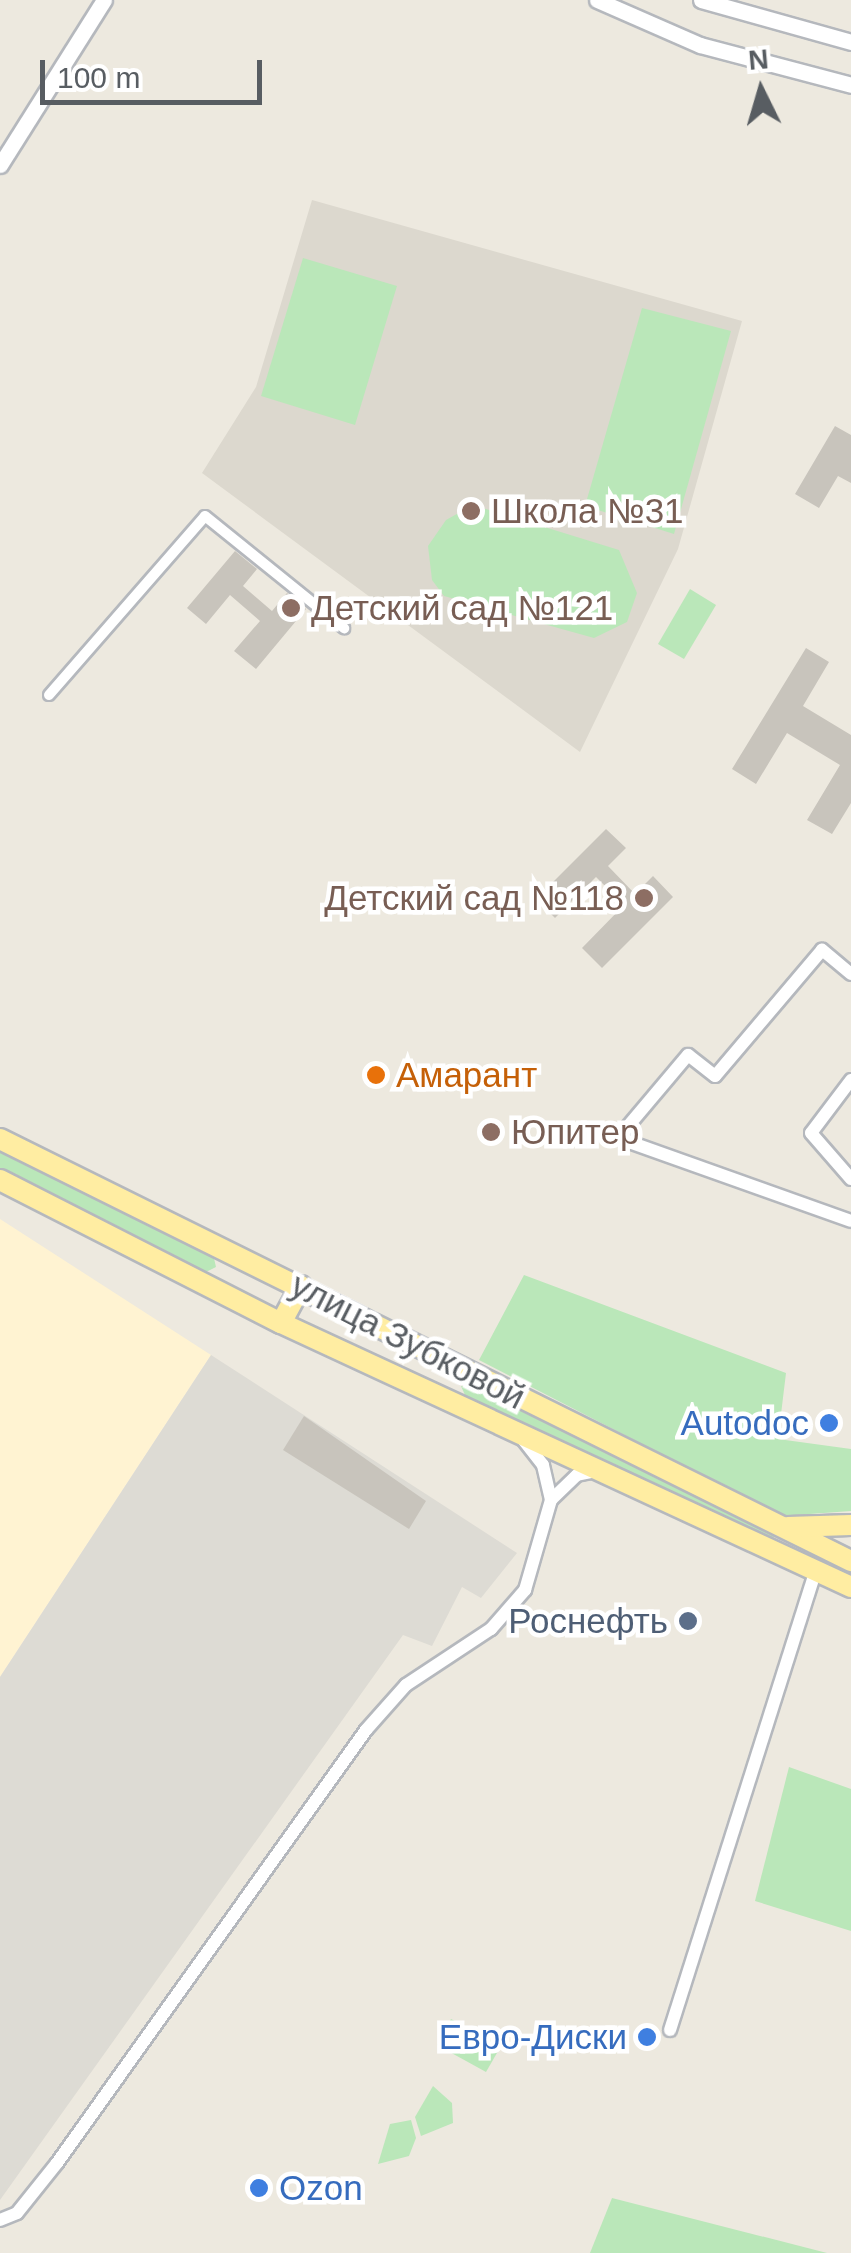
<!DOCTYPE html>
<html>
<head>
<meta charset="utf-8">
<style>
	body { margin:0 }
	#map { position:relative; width:851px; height:2253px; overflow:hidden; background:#ede9df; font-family:Arial,sans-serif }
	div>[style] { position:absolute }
	.commercial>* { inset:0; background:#fff3d2 }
	.industrial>* { inset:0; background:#dddbd4 }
	.education>* { inset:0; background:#dcd8ce }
	.green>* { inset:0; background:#bae7b9 }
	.building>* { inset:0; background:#c8c4bc }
	.roads { filter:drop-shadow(2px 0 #b5b8bd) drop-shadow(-2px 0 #b5b8bd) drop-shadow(0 2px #b5b8bd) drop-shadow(0 -2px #b5b8bd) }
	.pedestrian>* { height:10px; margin:-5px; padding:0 5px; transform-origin:5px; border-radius:5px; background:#fff }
	.minor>* { height:12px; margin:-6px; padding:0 6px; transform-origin:6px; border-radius:6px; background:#fff }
	.tertiary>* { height:15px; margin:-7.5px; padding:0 7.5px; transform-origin:7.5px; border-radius:7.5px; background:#fff }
	.primary>* { height:20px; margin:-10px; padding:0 10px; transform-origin:10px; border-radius:10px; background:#ffeda2 }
	.dots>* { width:28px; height:28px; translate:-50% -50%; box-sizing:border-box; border:5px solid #fff; border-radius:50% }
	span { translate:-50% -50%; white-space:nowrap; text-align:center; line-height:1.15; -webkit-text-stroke:9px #fff; paint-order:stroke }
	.education-label { font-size:35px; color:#785e54 }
	.left { translate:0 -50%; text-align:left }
	.right { translate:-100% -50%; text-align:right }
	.food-label { font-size:35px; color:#c56008 }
	.street-label { font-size:35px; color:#585d62 }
	.shop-label { font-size:35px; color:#366cbe }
	.service-label { font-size:35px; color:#4e5e75 }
	.north { position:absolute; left:711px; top:40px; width:100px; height:100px; -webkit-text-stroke:8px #fff; paint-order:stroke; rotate:355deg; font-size:28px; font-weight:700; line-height:40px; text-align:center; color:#585d62 }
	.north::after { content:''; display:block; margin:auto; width:35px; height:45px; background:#585d62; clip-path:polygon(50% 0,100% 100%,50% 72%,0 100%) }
	.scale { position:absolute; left:40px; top:60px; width:222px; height:45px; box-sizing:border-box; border:5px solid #585d62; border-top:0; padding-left:12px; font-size:30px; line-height:35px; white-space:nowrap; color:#585d62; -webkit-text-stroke:8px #fff; paint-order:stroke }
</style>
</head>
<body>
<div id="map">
	<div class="commercial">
		<div style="clip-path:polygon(0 1219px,211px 1355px,0 1677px)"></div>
	</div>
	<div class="industrial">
		<div style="clip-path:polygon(211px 1355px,517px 1553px,481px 1598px,462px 1587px,432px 1646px,403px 1635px,0 2200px,0 1677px)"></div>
	</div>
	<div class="education">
		<div style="clip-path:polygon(312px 200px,742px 321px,678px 549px,580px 752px,202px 473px,256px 387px)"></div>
	</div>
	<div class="green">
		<div style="clip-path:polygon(303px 258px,397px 286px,355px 425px,261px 396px)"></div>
		<div style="clip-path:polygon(642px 308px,731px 331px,674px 534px,585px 506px)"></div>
		<div style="clip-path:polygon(473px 505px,619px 550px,637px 593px,627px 622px,594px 638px,444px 596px,432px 580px,428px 546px,446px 520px)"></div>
		<div style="clip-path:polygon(690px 589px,716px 605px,684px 659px,658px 644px)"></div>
		<div style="clip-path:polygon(0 1148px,213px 1254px,216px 1267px,204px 1273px,0 1169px)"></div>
		<div style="clip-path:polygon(524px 1275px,786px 1373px,778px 1439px,851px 1449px,851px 1511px,782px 1516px,479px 1360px)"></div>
		<div style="clip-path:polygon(461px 1386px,472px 1387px,778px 1536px,768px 1539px,468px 1402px)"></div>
		<div style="clip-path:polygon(789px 1767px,851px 1789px,851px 1931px,755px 1901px)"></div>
		<div style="clip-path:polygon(451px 2019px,501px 2046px,486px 2072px,437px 2045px)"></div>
		<div style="clip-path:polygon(433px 2086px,452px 2103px,453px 2123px,421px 2136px,415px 2117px)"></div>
		<div style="clip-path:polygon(411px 2120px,416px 2138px,409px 2156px,378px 2164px,390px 2124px)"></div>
		<div style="clip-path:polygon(612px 2198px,827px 2253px,590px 2253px)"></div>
	</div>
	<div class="building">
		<div style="clip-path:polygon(835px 426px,851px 435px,851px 483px,838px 476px,819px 508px,795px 494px)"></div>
		<div style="clip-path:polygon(235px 551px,257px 569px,243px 586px,272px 611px,287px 593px,306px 609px,256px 669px,234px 651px,260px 621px,230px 595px,206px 624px,187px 608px)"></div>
		<div style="clip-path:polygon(806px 648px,829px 662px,803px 706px,851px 735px,851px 803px,832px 834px,807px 820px,840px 765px,787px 733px,756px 784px,732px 769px)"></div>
		<div style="clip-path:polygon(606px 829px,626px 848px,608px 866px,635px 894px,653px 876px,673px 897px,602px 968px,582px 948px,624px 905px,596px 877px,555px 918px,536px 899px)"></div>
		<div style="clip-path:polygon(304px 1416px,426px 1501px,409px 1529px,283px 1450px)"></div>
	</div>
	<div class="roads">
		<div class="pedestrian">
			<div style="left:49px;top:695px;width:237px;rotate:-48.9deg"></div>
			<div style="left:205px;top:516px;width:179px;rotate:38.9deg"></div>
		</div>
		<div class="minor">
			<div style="left:851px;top:974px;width:38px;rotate:-140deg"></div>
			<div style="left:822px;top:950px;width:165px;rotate:130.3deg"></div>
			<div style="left:715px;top:1076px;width:34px;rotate:-142deg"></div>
			<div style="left:688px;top:1055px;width:109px;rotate:130.1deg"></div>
			<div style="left:618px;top:1138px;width:247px;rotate:19.6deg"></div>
			<div style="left:851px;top:1080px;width:66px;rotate:127deg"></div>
			<div style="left:811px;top:1133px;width:61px;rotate:49deg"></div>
			<div style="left:551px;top:1500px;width:36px;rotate:-44deg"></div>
			<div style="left:577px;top:1475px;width:19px;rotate:-12deg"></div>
			<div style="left:670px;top:2030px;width:483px;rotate:-72.4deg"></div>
			<div style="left:0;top:2220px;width:18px;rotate:-22deg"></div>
			<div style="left:17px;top:2213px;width:64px;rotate:-51.3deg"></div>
			<div style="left:57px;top:2163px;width:532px;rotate:-54.49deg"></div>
			<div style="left:366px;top:1730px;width:60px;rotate:-48.4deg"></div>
			<div style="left:406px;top:1685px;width:102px;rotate:-33.4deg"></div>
			<div style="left:491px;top:1629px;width:52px;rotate:-48.9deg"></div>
			<div style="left:525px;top:1590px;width:94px;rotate:-73.9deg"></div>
			<div style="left:551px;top:1500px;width:36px;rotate:-103deg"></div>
			<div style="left:543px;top:1465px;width:34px;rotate:-128deg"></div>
		</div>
		<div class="tertiary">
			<div style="left:597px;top:0;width:112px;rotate:23.6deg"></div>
			<div style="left:700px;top:45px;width:156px;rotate:14.8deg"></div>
			<div style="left:701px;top:0;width:156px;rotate:15.6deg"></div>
			<div style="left:0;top:165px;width:195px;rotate:-57.8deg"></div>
		</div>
		<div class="primary">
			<div style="left:0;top:1139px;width:950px;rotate:26.38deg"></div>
			<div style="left:0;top:1180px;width:315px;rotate:27deg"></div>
			<div style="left:281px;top:1323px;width:628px;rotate:24.85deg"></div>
			<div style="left:281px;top:1323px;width:42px;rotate:-61.6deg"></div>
			<div style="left:788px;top:1527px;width:63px;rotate:-1.8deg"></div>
		</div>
	</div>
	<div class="dots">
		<div style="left:471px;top:511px;background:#8d6e63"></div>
		<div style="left:291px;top:608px;background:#8d6e63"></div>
		<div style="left:644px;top:898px;background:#8d6e63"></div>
		<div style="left:376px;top:1075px;background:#e8710a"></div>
		<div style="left:491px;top:1132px;background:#8d6e63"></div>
		<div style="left:829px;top:1423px;background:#3f7fe0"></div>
		<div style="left:688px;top:1621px;background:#5c6f8a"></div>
		<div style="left:647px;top:2037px;background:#3f7fe0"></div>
		<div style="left:259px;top:2188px;background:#3f7fe0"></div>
	</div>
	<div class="education-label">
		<span class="left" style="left:491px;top:511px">Школа №31</span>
		<span class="left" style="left:311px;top:608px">Детский сад №121</span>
		<span class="right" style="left:624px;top:898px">Детский сад №118</span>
		<span class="left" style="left:511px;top:1132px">Юпитер</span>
	</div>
	<div class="food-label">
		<span class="left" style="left:396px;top:1075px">Амарант</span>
	</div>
	<div class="street-label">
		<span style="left:408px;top:1341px;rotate:27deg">улица Зубковой</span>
	</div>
	<div class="shop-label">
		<span class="right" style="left:809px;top:1423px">Autodoc</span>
		<span class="right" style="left:627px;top:2037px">Евро-Диски</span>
		<span class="left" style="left:279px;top:2188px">Ozon</span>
	</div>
	<div class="service-label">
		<span class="right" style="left:668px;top:1621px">Роснефть</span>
	</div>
	<div class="north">N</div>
	<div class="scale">100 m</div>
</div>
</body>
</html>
